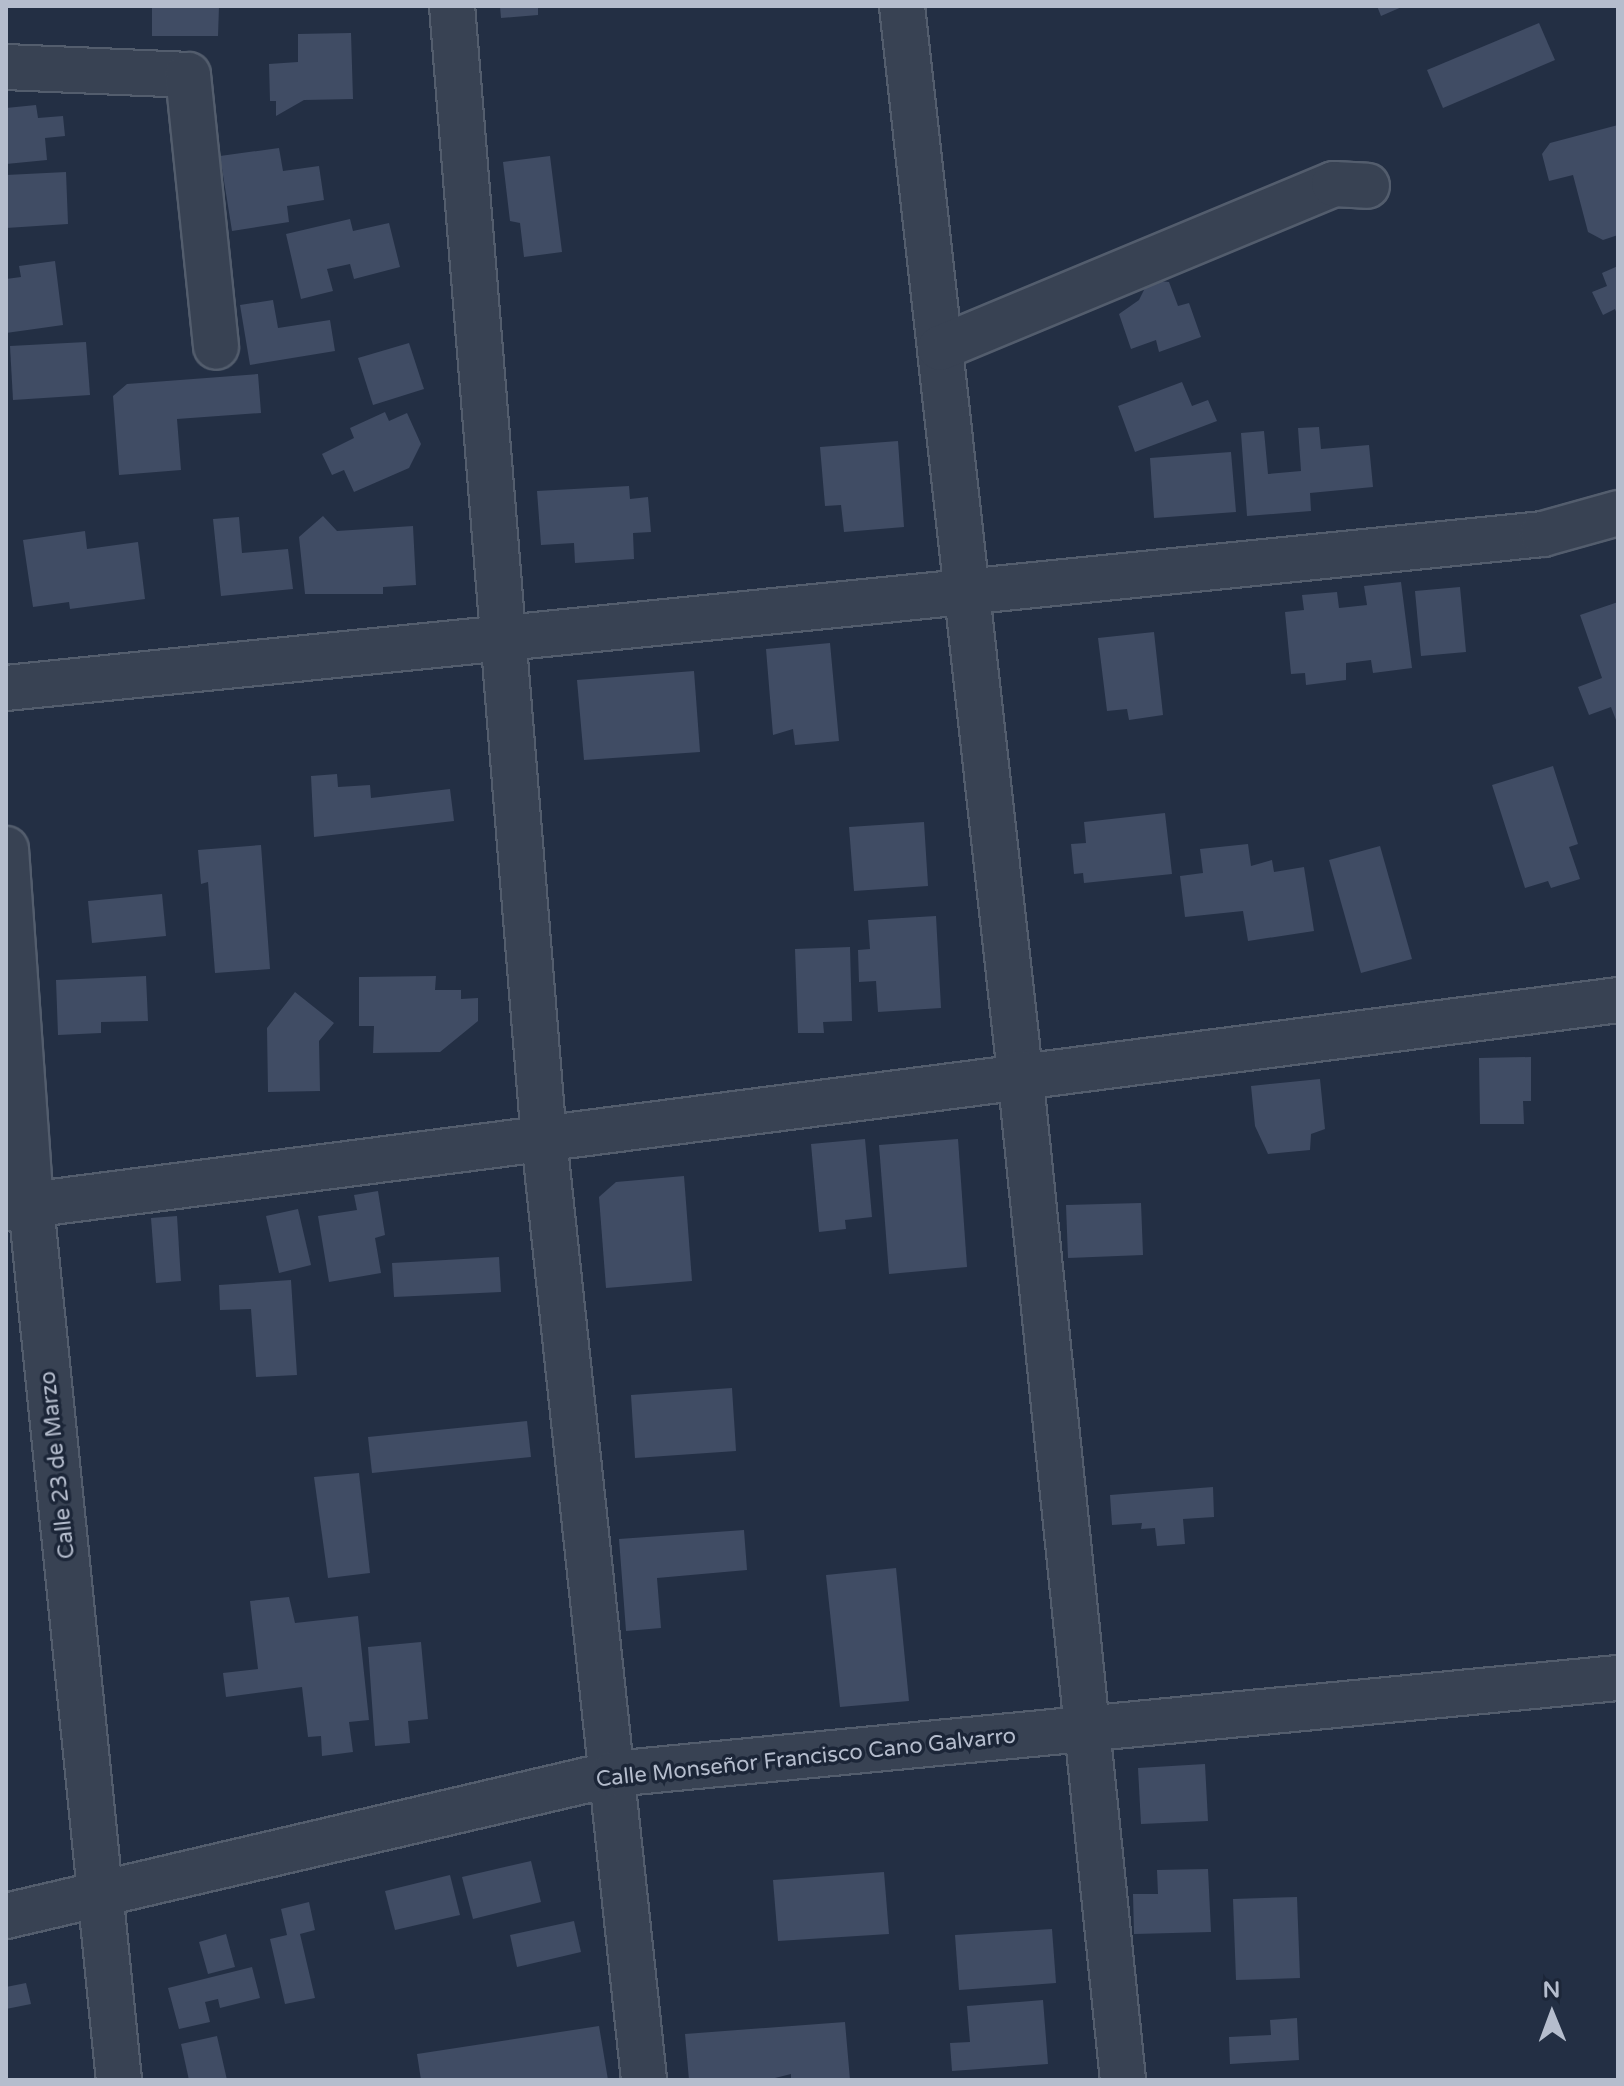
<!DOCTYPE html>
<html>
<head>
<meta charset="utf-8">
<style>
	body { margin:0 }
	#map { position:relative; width:1624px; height:2086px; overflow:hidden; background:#232f44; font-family:"Varela Round",sans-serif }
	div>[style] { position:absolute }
	.building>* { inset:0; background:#404c64 }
	.roads { filter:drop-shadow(2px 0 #535d6d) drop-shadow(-2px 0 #535d6d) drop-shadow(0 2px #535d6d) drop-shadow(0 -2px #535d6d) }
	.minor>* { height:44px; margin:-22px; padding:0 22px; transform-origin:22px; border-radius:22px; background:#384253 }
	span { translate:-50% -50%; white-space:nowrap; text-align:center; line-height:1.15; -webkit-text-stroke:7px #1c2638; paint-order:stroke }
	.street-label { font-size:22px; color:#b5bdcd }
	.frame { position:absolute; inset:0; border:8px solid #b5bdcd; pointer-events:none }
	.north { position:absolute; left:1512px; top:1974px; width:80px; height:80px; -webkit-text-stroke:6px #1c2638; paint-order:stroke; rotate:359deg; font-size:22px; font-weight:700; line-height:32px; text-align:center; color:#b5bdcd }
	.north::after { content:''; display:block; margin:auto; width:28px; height:36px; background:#b5bdcd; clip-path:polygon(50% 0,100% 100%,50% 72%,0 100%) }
</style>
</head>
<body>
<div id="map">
	<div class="building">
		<div style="clip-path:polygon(152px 6px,219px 6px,218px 36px,152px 36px)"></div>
		<div style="clip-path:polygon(500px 6px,538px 6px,538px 15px,501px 18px)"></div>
		<div style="clip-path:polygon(1377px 6px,1404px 6px,1381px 16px)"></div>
		<div style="clip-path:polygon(1539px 23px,1555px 60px,1443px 108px,1427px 70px)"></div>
		<div style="clip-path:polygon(351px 33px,353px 99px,304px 100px,276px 116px,276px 101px,270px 101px,269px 64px,298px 62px,298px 34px)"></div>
		<div style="clip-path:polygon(36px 105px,38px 118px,63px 116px,65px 136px,45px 138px,47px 160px,6px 164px,6px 108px)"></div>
		<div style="clip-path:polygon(1618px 125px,1618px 235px,1603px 240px,1588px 232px,1573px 175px,1549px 181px,1542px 154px,1550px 143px)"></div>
		<div style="clip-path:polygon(279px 148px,283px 171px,319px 166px,324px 200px,287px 206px,289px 222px,232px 231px,220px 156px)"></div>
		<div style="clip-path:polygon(550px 156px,562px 252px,524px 257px,520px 223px,510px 221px,503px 162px)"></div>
		<div style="clip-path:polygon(66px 172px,68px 224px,6px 228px,6px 175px)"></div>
		<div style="clip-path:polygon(350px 219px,353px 231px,389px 223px,400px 267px,354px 279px,350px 264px,327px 269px,333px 291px,301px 299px,286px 234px)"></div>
		<div style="clip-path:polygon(55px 261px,63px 325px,6px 333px,6px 279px,21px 277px,19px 266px)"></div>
		<div style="clip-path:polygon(1618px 266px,1618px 317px,1615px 309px,1603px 315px,1592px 292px,1607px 286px,1602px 273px)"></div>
		<div style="clip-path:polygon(1149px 280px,1169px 282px,1178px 306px,1189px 303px,1201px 337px,1159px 352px,1156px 340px,1131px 349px,1119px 314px,1139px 300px)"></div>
		<div style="clip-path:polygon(273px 300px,278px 328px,330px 320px,335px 351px,250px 365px,240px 305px)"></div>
		<div style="clip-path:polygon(86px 342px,90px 395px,13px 400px,10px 346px)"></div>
		<div style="clip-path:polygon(409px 343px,424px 389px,373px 405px,358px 358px)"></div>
		<div style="clip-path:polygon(258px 374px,261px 413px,177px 419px,181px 470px,119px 475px,113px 396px,127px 384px)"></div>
		<div style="clip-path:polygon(1182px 382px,1192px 406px,1208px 400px,1217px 421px,1135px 452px,1118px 406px)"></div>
		<div style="clip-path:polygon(385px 412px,389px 421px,407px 413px,421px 444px,409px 468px,354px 492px,344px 470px,332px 475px,322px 454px,354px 438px,350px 428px)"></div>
		<div style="clip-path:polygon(1319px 427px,1321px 449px,1369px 445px,1373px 487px,1310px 493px,1311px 511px,1247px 516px,1241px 433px,1264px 431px,1268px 474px,1301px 471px,1298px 428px)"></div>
		<div style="clip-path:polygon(898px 441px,904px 527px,844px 532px,841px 505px,825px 506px,820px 447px)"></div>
		<div style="clip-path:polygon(1231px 452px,1236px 512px,1154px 518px,1150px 458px)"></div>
		<div style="clip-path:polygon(629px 486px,630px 499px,648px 497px,651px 532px,633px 533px,634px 559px,575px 563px,574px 543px,541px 545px,537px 491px)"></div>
		<div style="clip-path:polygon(323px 516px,337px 531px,413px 526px,416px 585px,383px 587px,383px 594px,305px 594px,299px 537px)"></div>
		<div style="clip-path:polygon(239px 517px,242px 553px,288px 549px,293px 589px,221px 596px,213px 519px)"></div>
		<div style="clip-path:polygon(85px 531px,87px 549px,138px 542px,145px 599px,70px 609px,69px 602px,33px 607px,23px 540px)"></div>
		<div style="clip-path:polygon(1401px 582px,1412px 668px,1373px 673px,1371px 660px,1346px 663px,1346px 680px,1306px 685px,1305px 673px,1291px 674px,1285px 612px,1304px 610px,1302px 595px,1337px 592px,1339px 608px,1367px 605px,1364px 586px)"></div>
		<div style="clip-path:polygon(1460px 587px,1466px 652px,1421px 656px,1415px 591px)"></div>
		<div style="clip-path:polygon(1618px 602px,1618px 719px,1616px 720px,1611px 707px,1589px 715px,1578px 687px,1602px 678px,1580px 615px)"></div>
		<div style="clip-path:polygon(1154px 632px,1163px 715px,1129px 720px,1127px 709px,1107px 711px,1098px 638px)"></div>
		<div style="clip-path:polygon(830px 643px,839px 741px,795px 745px,793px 729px,773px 735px,766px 649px)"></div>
		<div style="clip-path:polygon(694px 671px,700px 752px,584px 760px,577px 680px)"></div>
		<div style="clip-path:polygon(1553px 766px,1578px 844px,1569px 847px,1580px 879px,1551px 888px,1548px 881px,1525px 888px,1492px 785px)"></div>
		<div style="clip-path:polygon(337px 774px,338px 787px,370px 785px,371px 798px,450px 789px,454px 821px,314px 837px,311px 776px)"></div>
		<div style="clip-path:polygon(1165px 813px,1172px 874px,1084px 883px,1083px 873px,1074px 874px,1071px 844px,1086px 843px,1084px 822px)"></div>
		<div style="clip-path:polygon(924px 822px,928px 886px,854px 891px,849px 827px)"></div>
		<div style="clip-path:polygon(1248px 844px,1251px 866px,1272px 860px,1274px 872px,1304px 867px,1314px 931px,1248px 941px,1243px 911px,1185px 917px,1180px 876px,1203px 873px,1200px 849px)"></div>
		<div style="clip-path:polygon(261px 845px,270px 969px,215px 973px,208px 882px,201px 884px,198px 850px)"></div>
		<div style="clip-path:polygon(1380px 846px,1412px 959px,1361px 973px,1329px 860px)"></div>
		<div style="clip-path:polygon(162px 894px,166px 936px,92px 943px,88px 901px)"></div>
		<div style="clip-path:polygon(936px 916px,941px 1008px,878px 1012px,876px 981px,859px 982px,858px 950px,870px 949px,868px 920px)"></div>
		<div style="clip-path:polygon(850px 947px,852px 1021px,823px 1022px,824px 1033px,798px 1033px,795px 949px)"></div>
		<div style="clip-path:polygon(146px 976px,148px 1021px,101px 1022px,101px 1033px,58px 1035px,56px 980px)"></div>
		<div style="clip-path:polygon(436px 976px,435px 990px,461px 990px,461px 999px,478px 998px,478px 1021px,440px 1052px,373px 1053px,374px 1026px,359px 1026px,359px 977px)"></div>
		<div style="clip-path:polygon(295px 992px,334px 1023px,319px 1041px,320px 1091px,268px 1092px,267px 1028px)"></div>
		<div style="clip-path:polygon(1531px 1057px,1531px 1101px,1523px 1101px,1524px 1124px,1480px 1124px,1479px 1058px)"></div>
		<div style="clip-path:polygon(1320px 1079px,1325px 1129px,1311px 1134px,1310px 1150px,1268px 1154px,1255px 1126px,1251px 1086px)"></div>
		<div style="clip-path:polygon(865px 1139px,872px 1217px,845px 1220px,846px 1229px,819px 1232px,811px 1144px)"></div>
		<div style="clip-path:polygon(958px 1139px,967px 1267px,889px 1274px,879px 1145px)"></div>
		<div style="clip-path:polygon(684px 1176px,692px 1281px,606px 1288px,599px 1197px,616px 1182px)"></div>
		<div style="clip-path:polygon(378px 1191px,385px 1235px,375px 1238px,381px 1273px,329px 1282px,318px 1216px,357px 1210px,354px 1195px)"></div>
		<div style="clip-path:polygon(1141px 1203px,1143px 1255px,1068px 1258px,1066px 1205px)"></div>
		<div style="clip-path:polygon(298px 1209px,311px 1265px,279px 1273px,266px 1216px)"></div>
		<div style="clip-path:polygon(177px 1216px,181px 1281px,156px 1283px,151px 1218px)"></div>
		<div style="clip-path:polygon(499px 1257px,501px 1292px,394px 1297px,392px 1263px)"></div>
		<div style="clip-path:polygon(291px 1280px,297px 1375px,256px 1377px,251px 1309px,220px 1310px,219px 1285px)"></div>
		<div style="clip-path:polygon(732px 1388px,736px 1451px,635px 1458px,631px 1395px)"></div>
		<div style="clip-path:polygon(527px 1421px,531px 1457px,372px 1473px,368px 1437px)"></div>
		<div style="clip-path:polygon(359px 1473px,370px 1573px,328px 1578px,314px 1477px)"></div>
		<div style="clip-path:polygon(1213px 1487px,1214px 1517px,1183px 1519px,1185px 1544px,1157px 1546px,1155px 1528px,1141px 1529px,1142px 1523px,1112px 1525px,1110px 1495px)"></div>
		<div style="clip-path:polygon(744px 1530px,747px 1570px,657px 1578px,661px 1628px,626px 1631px,619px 1539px)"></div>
		<div style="clip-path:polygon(896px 1568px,909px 1701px,840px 1707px,826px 1575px)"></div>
		<div style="clip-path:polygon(289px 1597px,295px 1623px,358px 1616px,369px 1720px,349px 1722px,353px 1752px,322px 1756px,321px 1736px,308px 1737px,302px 1687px,226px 1697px,223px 1673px,258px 1669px,250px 1601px)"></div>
		<div style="clip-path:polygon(421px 1642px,428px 1719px,408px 1721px,410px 1743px,375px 1746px,368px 1647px)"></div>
		<div style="clip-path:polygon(1205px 1764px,1208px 1821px,1141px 1824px,1138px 1768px)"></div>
		<div style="clip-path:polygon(531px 1861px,541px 1902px,473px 1919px,462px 1877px)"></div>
		<div style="clip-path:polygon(1208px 1869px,1211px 1932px,1134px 1934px,1133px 1894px,1158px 1894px,1157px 1870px)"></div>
		<div style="clip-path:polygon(884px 1872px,889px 1934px,778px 1941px,773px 1880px)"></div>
		<div style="clip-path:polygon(450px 1875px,460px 1915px,395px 1930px,385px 1891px)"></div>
		<div style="clip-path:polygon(1297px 1897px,1300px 1978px,1236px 1980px,1233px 1899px)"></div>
		<div style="clip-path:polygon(309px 1902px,315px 1930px,300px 1934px,315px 1998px,285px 2004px,270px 1939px,287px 1935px,281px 1909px)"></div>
		<div style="clip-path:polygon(574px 1921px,581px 1952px,517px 1967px,510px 1935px)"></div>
		<div style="clip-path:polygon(1052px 1929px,1056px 1983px,959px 1990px,955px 1935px)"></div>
		<div style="clip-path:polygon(226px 1934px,235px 1967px,208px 1974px,199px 1942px)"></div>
		<div style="clip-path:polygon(252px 1967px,260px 1998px,220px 2008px,218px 1999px,205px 2002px,210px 2022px,179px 2029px,168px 1988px)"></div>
		<div style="clip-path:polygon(26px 1983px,31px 2004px,6px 2009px,6px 1987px)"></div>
		<div style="clip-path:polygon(1043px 2000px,1048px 2064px,952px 2071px,950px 2043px,970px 2042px,967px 2006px)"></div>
		<div style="clip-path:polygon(1297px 2018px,1299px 2060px,1230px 2064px,1229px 2037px,1271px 2035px,1270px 2020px)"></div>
		<div style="clip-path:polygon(845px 2022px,850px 2080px,791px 2080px,791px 2074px,767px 2080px,689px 2080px,685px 2034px)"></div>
		<div style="clip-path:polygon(599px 2026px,608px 2080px,421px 2080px,417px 2054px)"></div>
		<div style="clip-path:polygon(217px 2036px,227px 2080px,189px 2080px,181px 2044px)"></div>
	</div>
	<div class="roads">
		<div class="minor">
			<div style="left:452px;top:6px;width:1137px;rotate:85.36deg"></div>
			<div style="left:544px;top:1139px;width:946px;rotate:83.93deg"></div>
			<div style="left:902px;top:6px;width:1074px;rotate:83.69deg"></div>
			<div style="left:1020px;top:1073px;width:1012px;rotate:84.16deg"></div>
			<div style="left:6px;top:67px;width:182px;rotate:2.5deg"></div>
			<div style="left:188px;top:75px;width:273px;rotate:84.1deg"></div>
			<div style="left:940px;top:348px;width:427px;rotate:-22.6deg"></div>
			<div style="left:1334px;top:184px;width:33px;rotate:3deg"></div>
			<div style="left:6px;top:688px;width:1545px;rotate:-5.72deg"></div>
			<div style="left:1543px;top:534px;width:78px;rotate:-15.6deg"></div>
			<div style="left:6px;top:849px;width:357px;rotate:86deg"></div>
			<div style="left:31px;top:1205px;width:879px;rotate:84.26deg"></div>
			<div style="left:6px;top:1208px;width:1625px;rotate:-7.35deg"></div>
			<div style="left:6px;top:1916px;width:623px;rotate:-13.17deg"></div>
			<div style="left:613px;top:1774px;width:1010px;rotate:-5.46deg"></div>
		</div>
	</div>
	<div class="street-label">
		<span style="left:58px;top:1465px;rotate:-96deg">Calle 23 de Marzo</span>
		<span style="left:806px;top:1758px;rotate:-6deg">Calle Monseñor Francisco Cano Galvarro</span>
	</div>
	<div class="frame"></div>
	<div class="north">N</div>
</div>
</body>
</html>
